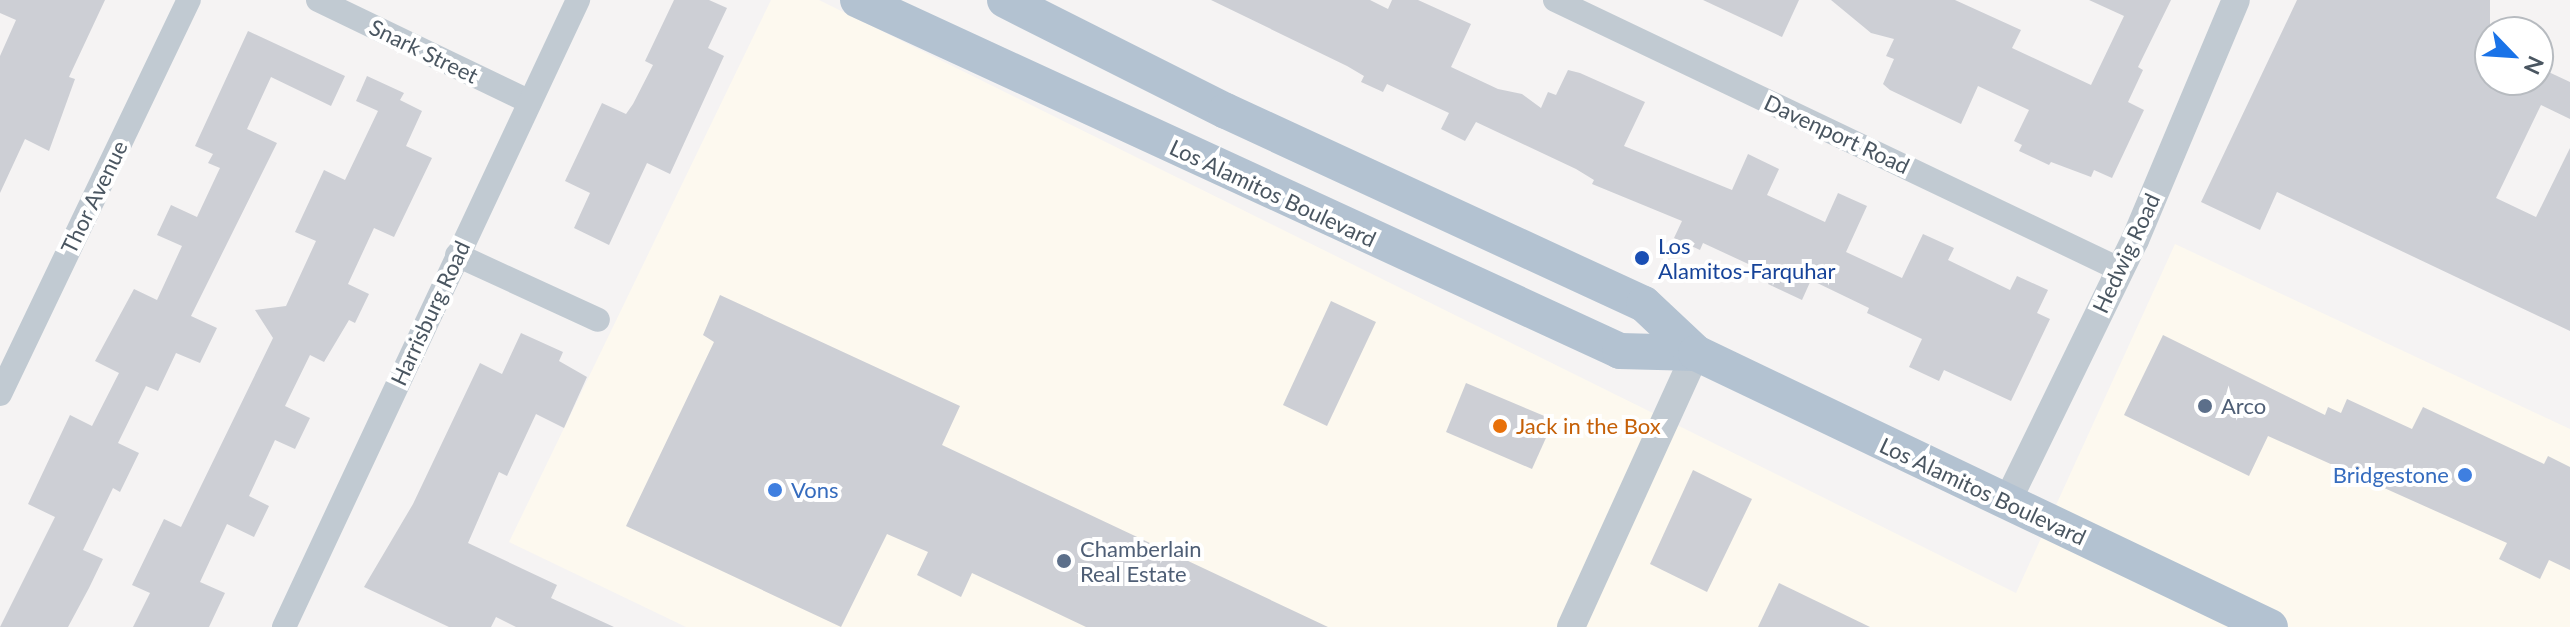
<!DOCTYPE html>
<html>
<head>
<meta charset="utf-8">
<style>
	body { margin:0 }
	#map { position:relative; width:2570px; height:627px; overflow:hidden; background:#f5f3f3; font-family:Lato,sans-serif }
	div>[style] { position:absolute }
	.commercial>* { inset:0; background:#fdf9ef }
	.building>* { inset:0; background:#cdcfd5 }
	.minor>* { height:24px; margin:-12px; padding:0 12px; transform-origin:12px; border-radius:12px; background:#c1cad2 }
	.tertiary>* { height:28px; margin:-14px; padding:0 14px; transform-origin:14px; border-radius:14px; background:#c1cad2 }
	.primary>* { height:36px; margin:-18px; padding:0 18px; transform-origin:18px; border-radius:18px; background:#b3c2d1 }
	.dots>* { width:22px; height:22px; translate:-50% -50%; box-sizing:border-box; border:4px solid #fff; border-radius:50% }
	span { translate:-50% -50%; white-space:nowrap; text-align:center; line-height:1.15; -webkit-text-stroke:8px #fff; paint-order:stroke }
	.street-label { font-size:22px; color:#4a5661 }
	.transit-label { font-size:22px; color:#164399 }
	.left { translate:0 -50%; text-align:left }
	.service-label { font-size:22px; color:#4e5e75 }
	.food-label { font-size:22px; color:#c56008 }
	.shop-label { font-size:22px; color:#366cbe }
	.right { translate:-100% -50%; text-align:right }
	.north { position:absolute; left:2474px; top:16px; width:80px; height:80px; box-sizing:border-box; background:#fff; border:2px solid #b7bbc0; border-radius:50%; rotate:115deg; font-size:22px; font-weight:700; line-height:32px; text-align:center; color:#4a5661 }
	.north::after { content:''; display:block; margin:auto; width:28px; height:36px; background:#1a73e8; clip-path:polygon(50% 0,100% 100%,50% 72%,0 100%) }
</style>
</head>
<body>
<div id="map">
	<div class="commercial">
		<div style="clip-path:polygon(771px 0,819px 0,2016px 593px,2175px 244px,2570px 429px,2570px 627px,686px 627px,509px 542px)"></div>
	</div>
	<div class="building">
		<div style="clip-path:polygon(0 0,105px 0,69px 77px,75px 79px,49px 151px,25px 139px,0 193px,0 56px,16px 20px,0 13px)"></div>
		<div style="clip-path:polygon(674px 0,709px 0,727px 8px,708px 48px,724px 56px,670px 174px,647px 163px,609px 245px,574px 228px,590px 193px,565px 181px,602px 103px,626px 114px,633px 104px,653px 65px,645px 61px)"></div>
		<div style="clip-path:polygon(1211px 0,1370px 0,1388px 9px,1392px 0,1418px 0,1471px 24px,1451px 67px,1498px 89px,1522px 94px,1541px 108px,1548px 92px,1556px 95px,1568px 70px,1580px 73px,1645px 102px,1624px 146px,1732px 190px,1748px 154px,1779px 169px,1767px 195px,1825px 222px,1838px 193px,1867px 206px,1846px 252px,1902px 278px,1923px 234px,1954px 248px,1948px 260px,2010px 290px,2017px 276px,2048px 290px,2037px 313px,2050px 319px,2011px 401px,1944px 370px,1939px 381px,1909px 367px,1922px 339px,1867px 313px,1869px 308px,1811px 280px,1802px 300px,1768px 284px,1772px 275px,1703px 243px,1700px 250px,1674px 238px,1682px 221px,1592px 184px,1594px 180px,1576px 169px,1476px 122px,1465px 141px,1441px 129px,1449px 113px,1387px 84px,1383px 92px,1361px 82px,1364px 76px,1347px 66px)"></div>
		<div style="clip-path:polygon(1703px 0,1799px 0,1782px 37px)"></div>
		<div style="clip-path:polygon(1831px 0,1955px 0,2021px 30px,2012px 48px,2091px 85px,2124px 16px,2089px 0,2171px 0,2138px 67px,2143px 70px,2128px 102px,2144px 110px,2112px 178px,2094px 170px,2091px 177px,2051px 162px,2049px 165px,2019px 151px,2022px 145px,2014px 141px,2029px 110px,1978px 86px,1961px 124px,1890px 90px,1883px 84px,1894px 59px,1886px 56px,1894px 39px,1871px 33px)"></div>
		<div style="clip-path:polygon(2297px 0,2490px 0,2490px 80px,2538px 80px,2538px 67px,2570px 82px,2570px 119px,2541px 105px,2496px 198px,2536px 217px,2570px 148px,2570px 331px,2277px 192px,2260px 230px,2201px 202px)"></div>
		<div style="clip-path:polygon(248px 31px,345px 76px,331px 106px,271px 77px,247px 129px,277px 143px,191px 316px,217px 328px,200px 363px,176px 353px,158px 391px,146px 386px,118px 443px,139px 453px,120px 492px,113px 488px,83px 550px,103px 559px,89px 588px,68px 627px,0 627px,55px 517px,28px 504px,53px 451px,70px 415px,92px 426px,119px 373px,95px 361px,134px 289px,157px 300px,182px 246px,157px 235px,171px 205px,197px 217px,220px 168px,208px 163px,213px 154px,195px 146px)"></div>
		<div style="clip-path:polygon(367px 76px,404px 93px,400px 100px,422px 111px,406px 146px,432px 158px,394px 237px,374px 228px,348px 284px,369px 294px,355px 323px,349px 320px,324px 362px,310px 355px,285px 406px,310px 418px,295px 449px,275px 440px,249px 496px,269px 506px,254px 537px,227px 524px,200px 582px,225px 593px,209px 627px,133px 627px,150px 593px,132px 585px,164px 519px,181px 527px,273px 338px,255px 310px,286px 306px,316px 241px,295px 232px,324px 170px,345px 180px,378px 111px,356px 101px)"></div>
		<div style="clip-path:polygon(720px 295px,960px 406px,942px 445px,1328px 627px,1086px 627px,972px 573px,961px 597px,917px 575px,928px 552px,887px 534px,841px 627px,626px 526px,714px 342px,703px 335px)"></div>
		<div style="clip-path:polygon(1331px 301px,1376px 322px,1327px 426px,1283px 405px)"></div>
		<div style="clip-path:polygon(521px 333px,563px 352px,559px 361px,587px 377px,564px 428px,536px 414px,507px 476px,499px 472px,468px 543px,557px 585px,551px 598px,614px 627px,516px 627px,496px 617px,491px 627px,449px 627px,364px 587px,413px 504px,480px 363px,502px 374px)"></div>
		<div style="clip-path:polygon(2163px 335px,2325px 415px,2328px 407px,2341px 413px,2347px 399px,2412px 429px,2423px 407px,2544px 464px,2548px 456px,2570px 467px,2570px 570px,2549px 560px,2540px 579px,2499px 559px,2507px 543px,2268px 436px,2249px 476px,2124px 415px)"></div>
		<div style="clip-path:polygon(1466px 383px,1554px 420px,1532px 469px,1446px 432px)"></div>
		<div style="clip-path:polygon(1693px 470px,1752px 499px,1707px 592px,1650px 564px)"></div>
		<div style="clip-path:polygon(1779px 583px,1870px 627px,1758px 627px)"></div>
	</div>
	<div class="minor">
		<div style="left:318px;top:0;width:235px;rotate:25.7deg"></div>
		<div style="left:1555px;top:0;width:625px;rotate:25.5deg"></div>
		<div style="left:457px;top:255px;width:155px;rotate:24.7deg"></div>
		<div style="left:0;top:394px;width:437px;rotate:-64.4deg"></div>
		<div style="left:284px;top:627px;width:693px;rotate:-64.88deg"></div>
	</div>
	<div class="tertiary">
		<div style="left:2007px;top:502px;width:292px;rotate:-64deg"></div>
		<div style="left:2135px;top:240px;width:260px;rotate:-67.2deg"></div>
		<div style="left:1571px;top:627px;width:301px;rotate:-65.5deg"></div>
	</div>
	<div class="primary">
		<div style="left:858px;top:0;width:839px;rotate:24.73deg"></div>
		<div style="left:1620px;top:351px;width:76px;rotate:1.5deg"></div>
		<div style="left:1005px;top:0;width:247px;rotate:26.7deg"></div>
		<div style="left:1226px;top:111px;width:460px;rotate:24.8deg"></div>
		<div style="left:1644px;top:304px;width:71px;rotate:43.3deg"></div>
		<div style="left:1696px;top:353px;width:636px;rotate:25.52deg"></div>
	</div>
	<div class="dots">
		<div style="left:1642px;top:258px;background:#1a4fb4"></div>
		<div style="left:2205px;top:406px;background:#5c6f8a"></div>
		<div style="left:1500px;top:426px;background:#e8710a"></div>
		<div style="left:2465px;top:475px;background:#3f7fe0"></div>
		<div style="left:775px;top:490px;background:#3f7fe0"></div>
		<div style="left:1064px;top:561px;background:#5c6f8a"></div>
	</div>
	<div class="street-label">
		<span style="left:424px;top:51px;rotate:26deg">Snark Street</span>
		<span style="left:1837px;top:134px;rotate:25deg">Davenport Road</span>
		<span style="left:1273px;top:193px;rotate:25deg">Los Alamitos Boulevard</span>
		<span style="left:94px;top:197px;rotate:-64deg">Thor Avenue</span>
		<span style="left:2126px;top:253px;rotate:-65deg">Hedwig Road</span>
		<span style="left:430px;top:313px;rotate:-65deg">Harrisburg Road</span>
		<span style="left:1983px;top:491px;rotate:25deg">Los Alamitos Boulevard</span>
	</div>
	<div class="transit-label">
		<span class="left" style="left:1658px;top:258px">Los<br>Alamitos-Farquhar</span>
	</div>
	<div class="service-label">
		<span class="left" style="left:2221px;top:406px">Arco</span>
		<span class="left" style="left:1080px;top:561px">Chamberlain<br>Real Estate</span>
	</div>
	<div class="food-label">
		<span class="left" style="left:1516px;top:426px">Jack in the Box</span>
	</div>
	<div class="shop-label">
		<span class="right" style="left:2449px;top:475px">Bridgestone</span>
		<span class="left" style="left:791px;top:490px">Vons</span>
	</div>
	<div class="north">N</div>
</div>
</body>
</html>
